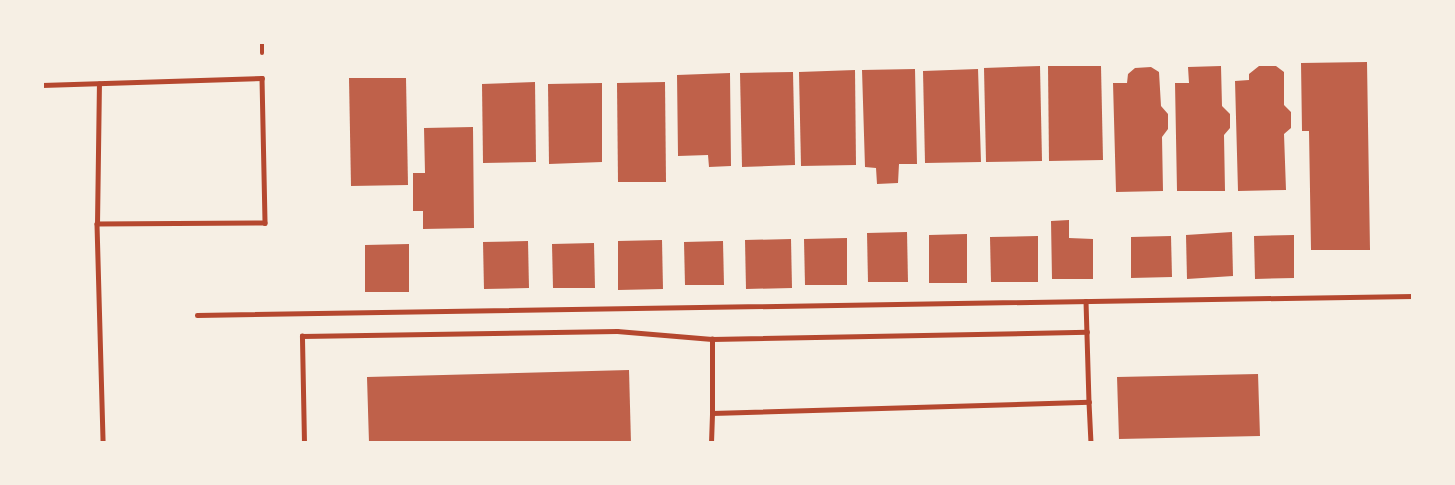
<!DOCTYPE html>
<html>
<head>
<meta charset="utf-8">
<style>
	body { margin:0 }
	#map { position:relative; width:1455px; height:485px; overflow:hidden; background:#f6efe4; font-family:"DM Sans",sans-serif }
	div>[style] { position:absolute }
	.building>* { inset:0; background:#bf614a }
	.path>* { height:4px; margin:-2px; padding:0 2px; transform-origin:2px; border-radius:2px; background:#b5482f }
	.service>* { height:4.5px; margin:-2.25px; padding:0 2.25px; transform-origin:2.25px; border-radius:2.25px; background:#b5482f }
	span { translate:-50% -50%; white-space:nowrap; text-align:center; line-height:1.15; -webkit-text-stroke:5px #f6efe4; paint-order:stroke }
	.frame { position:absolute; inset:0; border:44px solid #f6efe4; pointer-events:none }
</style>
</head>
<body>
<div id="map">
	<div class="building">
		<div style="clip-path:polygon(1367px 62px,1370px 250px,1311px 250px,1309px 131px,1302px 131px,1301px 63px)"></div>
		<div style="clip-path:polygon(1040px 66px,1042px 161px,986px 162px,984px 68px)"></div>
		<div style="clip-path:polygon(1048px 66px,1101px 66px,1103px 160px,1049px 161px)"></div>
		<div style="clip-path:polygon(1221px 66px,1222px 106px,1230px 114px,1230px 128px,1224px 135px,1225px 191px,1177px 191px,1175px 83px,1189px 83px,1188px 67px)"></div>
		<div style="clip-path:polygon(1259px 66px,1276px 66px,1284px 72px,1284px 105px,1291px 112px,1291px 128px,1284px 134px,1286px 190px,1238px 191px,1235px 81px,1249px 80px,1249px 74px)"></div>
		<div style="clip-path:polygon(1151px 67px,1159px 72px,1161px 106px,1168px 114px,1168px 129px,1162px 137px,1163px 191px,1116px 192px,1113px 83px,1127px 83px,1128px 74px,1135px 68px)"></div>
		<div style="clip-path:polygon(915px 69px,917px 164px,899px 164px,898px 183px,877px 184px,876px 168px,865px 167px,862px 70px)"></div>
		<div style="clip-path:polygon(978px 69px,981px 162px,925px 163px,923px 71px)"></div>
		<div style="clip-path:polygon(855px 70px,856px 165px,801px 166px,799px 72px)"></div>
		<div style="clip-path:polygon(793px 72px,795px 165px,742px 167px,740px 73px)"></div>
		<div style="clip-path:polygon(730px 73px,731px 166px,709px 167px,708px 155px,678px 156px,677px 75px)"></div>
		<div style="clip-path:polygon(349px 78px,406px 78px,408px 185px,351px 186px)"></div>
		<div style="clip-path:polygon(535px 82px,536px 162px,483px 163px,482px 84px)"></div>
		<div style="clip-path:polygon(665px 82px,666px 182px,618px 182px,617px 83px)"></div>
		<div style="clip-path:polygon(602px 83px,602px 162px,549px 164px,548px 84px)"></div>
		<div style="clip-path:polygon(473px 127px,474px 228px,423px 229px,423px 211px,413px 211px,413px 173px,425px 173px,424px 128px)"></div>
		<div style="clip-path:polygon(1069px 220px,1069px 238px,1093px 239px,1093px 279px,1052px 279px,1051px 221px)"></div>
		<div style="clip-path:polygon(907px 232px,908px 282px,868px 282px,867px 233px)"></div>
		<div style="clip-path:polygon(1232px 232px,1233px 276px,1187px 279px,1186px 235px)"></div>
		<div style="clip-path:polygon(967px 234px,967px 283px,929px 283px,929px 235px)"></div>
		<div style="clip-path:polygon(1294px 235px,1294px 278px,1255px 279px,1254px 236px)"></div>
		<div style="clip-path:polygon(1038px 236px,1038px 282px,991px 282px,990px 237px)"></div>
		<div style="clip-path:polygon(1171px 236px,1172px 277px,1131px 278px,1131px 237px)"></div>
		<div style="clip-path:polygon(847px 238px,847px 285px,805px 285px,804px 239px)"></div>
		<div style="clip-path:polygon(791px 239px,792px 288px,746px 289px,745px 240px)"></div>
		<div style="clip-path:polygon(662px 240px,663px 289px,618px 290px,618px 241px)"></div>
		<div style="clip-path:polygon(528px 241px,529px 288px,484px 289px,483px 242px)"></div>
		<div style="clip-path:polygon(723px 241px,724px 285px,685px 285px,684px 242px)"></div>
		<div style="clip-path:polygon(594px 243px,595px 288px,553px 288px,552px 244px)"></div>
		<div style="clip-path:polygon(409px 244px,409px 292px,365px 292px,365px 245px)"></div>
		<div style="clip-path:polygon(629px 370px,631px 443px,369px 443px,367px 377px)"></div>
		<div style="clip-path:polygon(1258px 374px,1260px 436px,1119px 439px,1117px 377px)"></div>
	</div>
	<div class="path">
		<div style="left:262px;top:42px;width:11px;rotate:90deg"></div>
	</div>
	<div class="service">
		<div style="left:42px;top:85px;width:220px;rotate:-1.8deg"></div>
		<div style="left:262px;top:78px;width:145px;rotate:88.8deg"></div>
		<div style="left:265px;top:223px;width:168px;rotate:179.7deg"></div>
		<div style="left:97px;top:224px;width:219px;rotate:88.4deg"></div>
		<div style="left:97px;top:224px;width:140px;rotate:-89.2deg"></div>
		<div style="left:1086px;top:301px;width:101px;rotate:88.3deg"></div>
		<div style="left:197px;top:315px;width:1216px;rotate:-0.9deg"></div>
		<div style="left:712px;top:413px;width:74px;rotate:-90deg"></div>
		<div style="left:712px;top:339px;width:375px;rotate:-1.1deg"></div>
		<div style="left:304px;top:443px;width:107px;rotate:-91.1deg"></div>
		<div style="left:302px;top:336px;width:315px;rotate:-0.9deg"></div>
		<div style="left:617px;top:331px;width:95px;rotate:4.8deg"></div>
		<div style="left:711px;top:443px;width:30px;rotate:-88deg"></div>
		<div style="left:712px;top:413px;width:377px;rotate:-1.7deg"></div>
		<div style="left:1089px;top:402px;width:41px;rotate:87.2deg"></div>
	</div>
	<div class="frame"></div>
</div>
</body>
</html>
